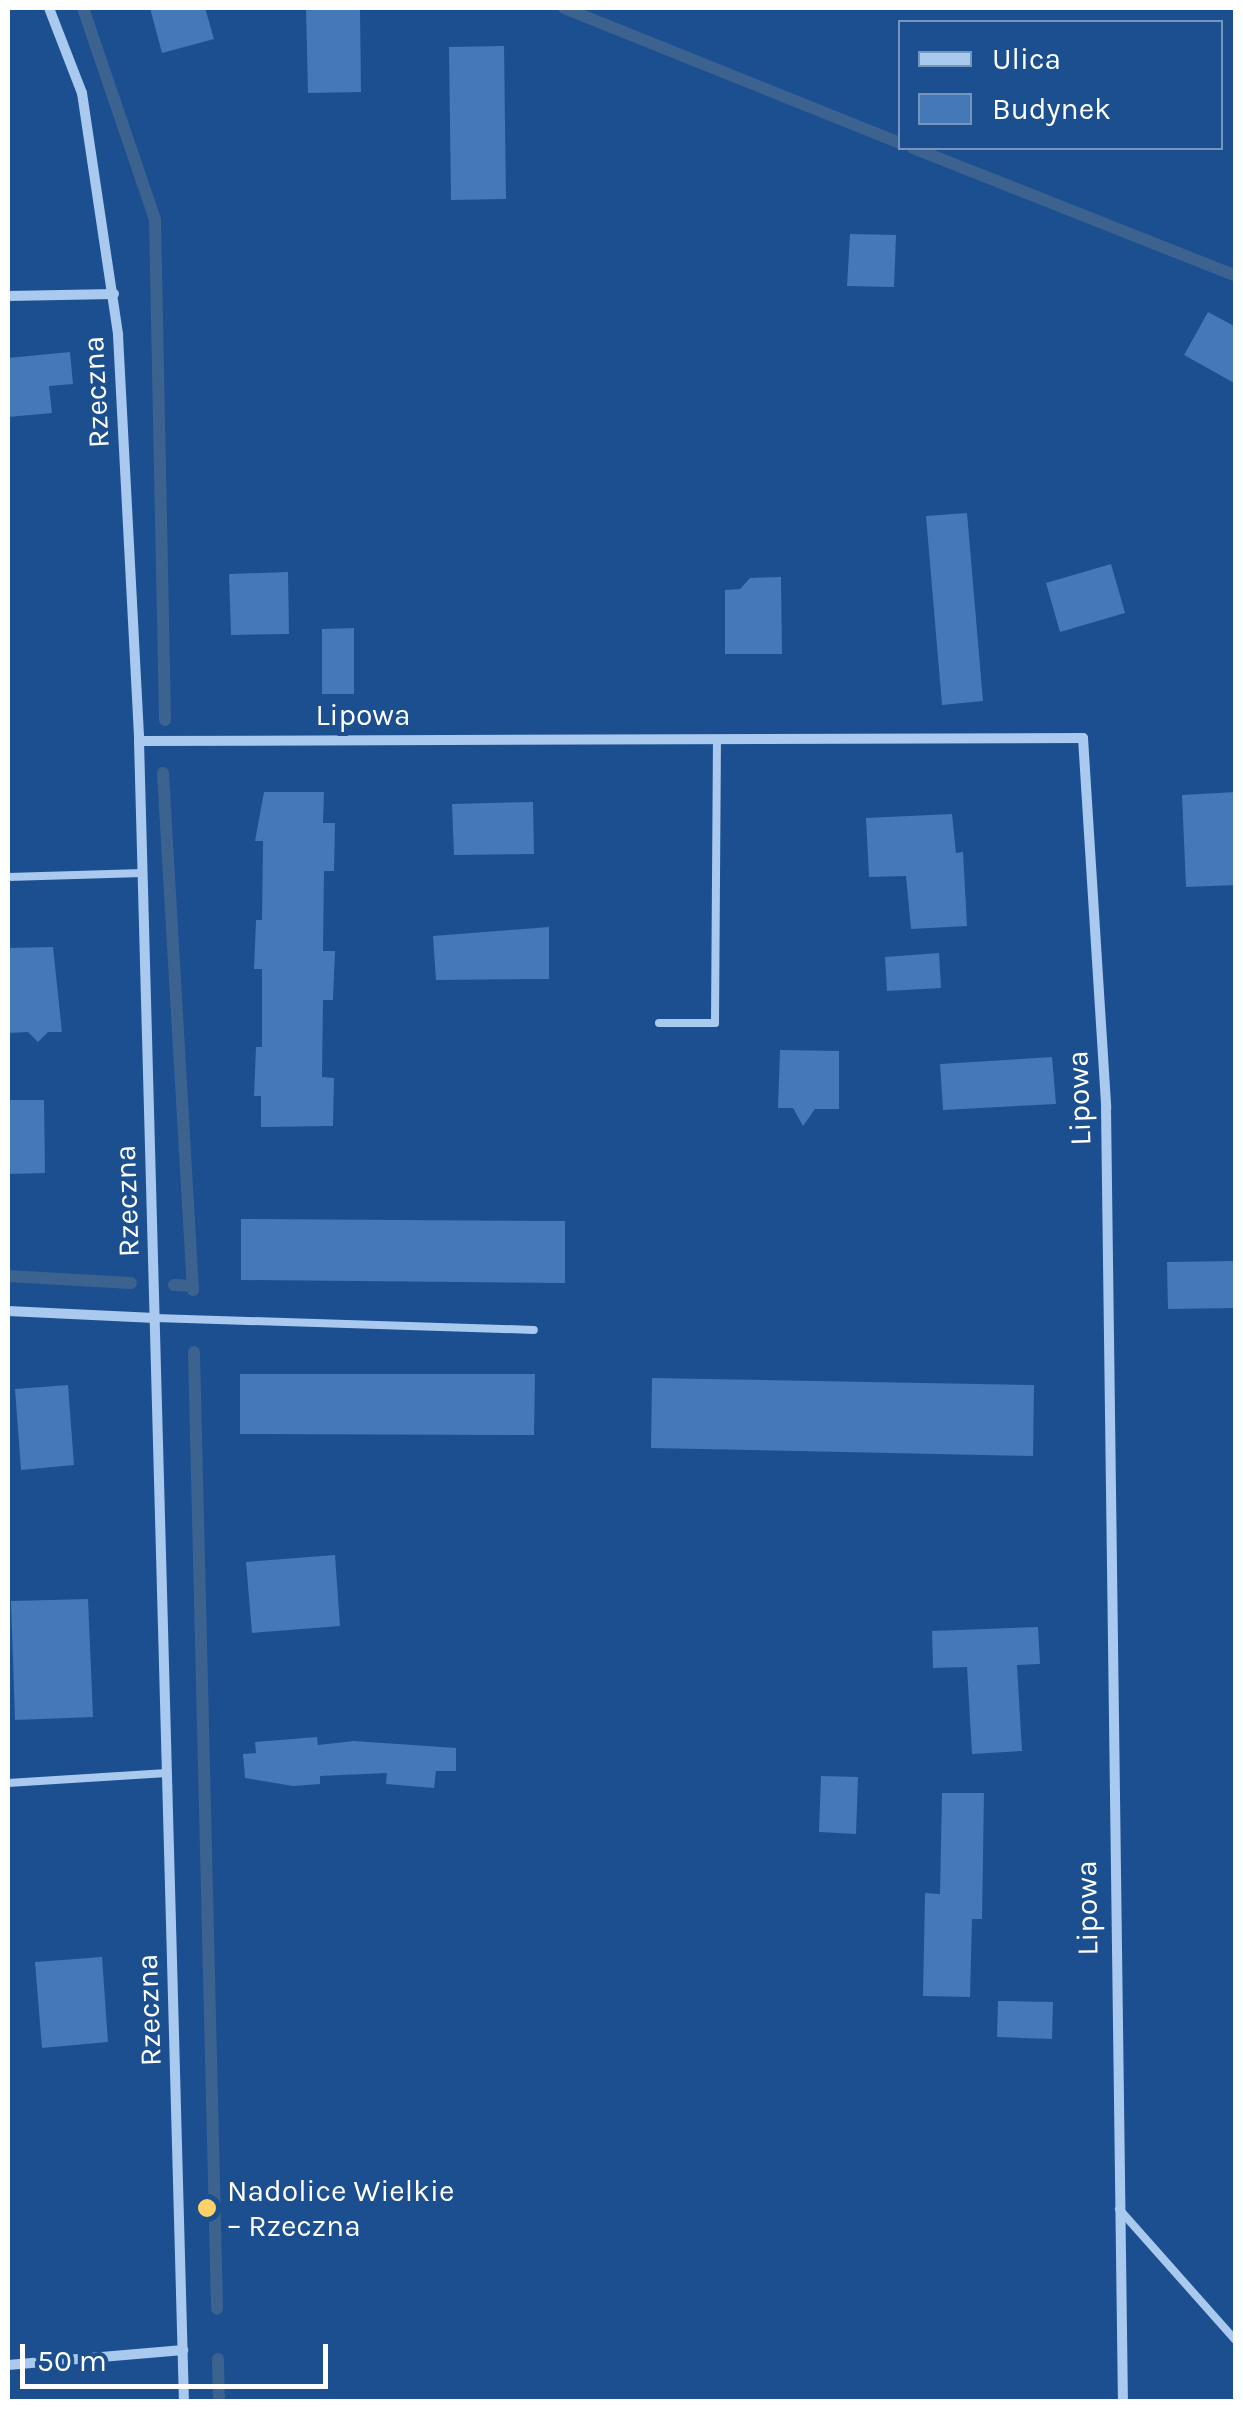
<!DOCTYPE html>
<html>
<head>
<meta charset="utf-8">
<style>
	body { margin:0 }
	#map { position:relative; width:1243px; height:2409px; overflow:hidden; background:#1b4f8f; font-family:Karla,sans-serif }
	div>[style] { position:absolute }
	.stream>* { height:12px; margin:-6px; padding:0 6px; transform-origin:6px; border-radius:6px; background:#3c6290 }
	.building>* { inset:0; background:#4478b7 }
	.lane>* { height:8px; margin:-4px; padding:0 4px; transform-origin:4px; border-radius:4px; background:#a9c9ee }
	.street>* { height:10px; margin:-5px; padding:0 5px; transform-origin:5px; border-radius:5px; background:#a9c9ee }
	.dots>* { width:28px; height:28px; translate:-50% -50%; box-sizing:border-box; border:5px solid #1b4f8f; border-radius:50% }
	span { translate:-50% -50%; white-space:nowrap; text-align:center; line-height:1.15; -webkit-text-stroke:8px #1b4f8f; paint-order:stroke }
	.street-label { font-size:30px; color:#fff }
	.poi-label { font-size:30px; color:#fff }
	.left { translate:0 -50%; text-align:left }
	.frame { position:absolute; inset:0; border:10px solid #fff; pointer-events:none }
	.legend { position:absolute; left:898px; top:20px; width:325px; height:130px; box-sizing:border-box; background:#1b4f8f; border:2px solid #7695bc; margin:0; padding:12px 18px; list-style:none; font-size:30px; color:#fff }
	.legend li { display:flex; align-items:center; gap:20px; height:50px }
	.legend b { width:50px; border:2px solid #7695bc }
	.scale { position:absolute; left:20px; top:2344px; width:308px; height:45px; box-sizing:border-box; border:5px solid #fff; border-top:0; padding-left:12px; font-size:30px; line-height:35px; white-space:nowrap; color:#fff; -webkit-text-stroke:8px #1b4f8f; paint-order:stroke }
</style>
</head>
<body>
<div id="map">
	<div class="stream">
		<div style="left:83px;top:8px;width:224px;rotate:71.2deg"></div>
		<div style="left:155px;top:220px;width:500px;rotate:88.85deg"></div>
		<div style="left:564px;top:8px;width:362px;rotate:21.9deg"></div>
		<div style="left:913px;top:148px;width:347px;rotate:21.6deg"></div>
		<div style="left:163px;top:773px;width:518px;rotate:86.68deg"></div>
		<div style="left:8px;top:1276px;width:123px;rotate:3.3deg"></div>
		<div style="left:174px;top:1285px;width:19px;rotate:3deg"></div>
		<div style="left:194px;top:1352px;width:957px;rotate:88.62deg"></div>
		<div style="left:218px;top:2359px;width:43px;rotate:88.7deg"></div>
	</div>
	<div class="building">
		<div style="clip-path:polygon(150px 8px,205px 8px,214px 39px,162px 53px)"></div>
		<div style="clip-path:polygon(306px 8px,360px 8px,361px 92px,308px 93px)"></div>
		<div style="clip-path:polygon(504px 46px,506px 199px,451px 200px,449px 47px)"></div>
		<div style="clip-path:polygon(850px 234px,896px 235px,894px 287px,847px 286px)"></div>
		<div style="clip-path:polygon(1208px 312px,1236px 327px,1236px 384px,1184px 355px)"></div>
		<div style="clip-path:polygon(70px 352px,73px 384px,49px 386px,52px 413px,8px 417px,8px 358px)"></div>
		<div style="clip-path:polygon(967px 513px,983px 701px,942px 705px,926px 516px)"></div>
		<div style="clip-path:polygon(1111px 564px,1125px 613px,1060px 632px,1046px 583px)"></div>
		<div style="clip-path:polygon(288px 572px,289px 634px,231px 635px,229px 574px)"></div>
		<div style="clip-path:polygon(781px 577px,782px 654px,725px 654px,725px 590px,740px 589px,750px 578px)"></div>
		<div style="clip-path:polygon(354px 628px,354px 694px,322px 694px,322px 629px)"></div>
		<div style="clip-path:polygon(264px 792px,324px 792px,323px 823px,335px 823px,334px 871px,324px 871px,323px 951px,335px 951px,333px 1000px,323px 1000px,322px 1077px,334px 1078px,333px 1126px,261px 1127px,261px 1096px,254px 1096px,256px 1047px,262px 1047px,262px 969px,254px 969px,256px 920px,262px 920px,263px 841px,255px 841px)"></div>
		<div style="clip-path:polygon(1236px 792px,1236px 885px,1186px 887px,1182px 795px)"></div>
		<div style="clip-path:polygon(533px 802px,534px 854px,454px 855px,452px 804px)"></div>
		<div style="clip-path:polygon(952px 814px,956px 853px,963px 852px,967px 926px,911px 929px,906px 876px,869px 877px,866px 818px)"></div>
		<div style="clip-path:polygon(549px 927px,549px 979px,436px 980px,433px 936px)"></div>
		<div style="clip-path:polygon(53px 947px,62px 1032px,48px 1032px,38px 1042px,28px 1032px,8px 1033px,8px 948px)"></div>
		<div style="clip-path:polygon(939px 953px,941px 988px,887px 991px,885px 957px)"></div>
		<div style="clip-path:polygon(780px 1050px,839px 1051px,839px 1109px,815px 1109px,803px 1126px,793px 1108px,778px 1108px)"></div>
		<div style="clip-path:polygon(1052px 1057px,1056px 1104px,943px 1110px,940px 1064px)"></div>
		<div style="clip-path:polygon(8px 1100px,44px 1100px,45px 1173px,8px 1174px)"></div>
		<div style="clip-path:polygon(241px 1219px,565px 1221px,565px 1283px,241px 1280px)"></div>
		<div style="clip-path:polygon(1236px 1261px,1236px 1308px,1168px 1309px,1167px 1262px)"></div>
		<div style="clip-path:polygon(240px 1374px,535px 1374px,534px 1435px,240px 1434px)"></div>
		<div style="clip-path:polygon(652px 1378px,1034px 1385px,1033px 1456px,651px 1448px)"></div>
		<div style="clip-path:polygon(68px 1385px,74px 1465px,21px 1470px,15px 1389px)"></div>
		<div style="clip-path:polygon(335px 1555px,340px 1626px,252px 1633px,246px 1562px)"></div>
		<div style="clip-path:polygon(88px 1599px,93px 1717px,15px 1720px,11px 1601px)"></div>
		<div style="clip-path:polygon(1038px 1627px,1040px 1664px,1017px 1665px,1022px 1751px,972px 1754px,967px 1667px,933px 1668px,932px 1631px)"></div>
		<div style="clip-path:polygon(317px 1737px,318px 1745px,354px 1741px,456px 1748px,456px 1771px,436px 1771px,434px 1788px,386px 1784px,387px 1773px,320px 1776px,320px 1784px,293px 1786px,245px 1778px,243px 1754px,256px 1753px,255px 1742px)"></div>
		<div style="clip-path:polygon(821px 1776px,858px 1777px,856px 1834px,819px 1832px)"></div>
		<div style="clip-path:polygon(942px 1793px,984px 1793px,982px 1919px,972px 1919px,970px 1997px,923px 1996px,925px 1893px,940px 1894px)"></div>
		<div style="clip-path:polygon(102px 1957px,108px 2042px,42px 2048px,35px 1962px)"></div>
		<div style="clip-path:polygon(998px 2001px,1053px 2002px,1052px 2039px,997px 2037px)"></div>
	</div>
	<div class="lane">
		<div style="left:8px;top:877px;width:135px;rotate:-1.7deg"></div>
		<div style="left:659px;top:1023px;width:56px"></div>
		<div style="left:715px;top:1023px;width:284px;rotate:-89.6deg"></div>
		<div style="left:155px;top:1318px;width:379px;rotate:1.8deg"></div>
		<div style="left:8px;top:1783px;width:159px;rotate:-3.6deg"></div>
		<div style="left:1119px;top:2209px;width:176px;rotate:48.4deg"></div>
	</div>
	<div class="street">
		<div style="left:49px;top:8px;width:91px;rotate:68.8deg"></div>
		<div style="left:82px;top:93px;width:245px;rotate:81.5deg"></div>
		<div style="left:118px;top:335px;width:407px;rotate:87deg"></div>
		<div style="left:139px;top:741px;width:1662px;rotate:88.45deg"></div>
		<div style="left:8px;top:296px;width:106px;rotate:-1.1deg"></div>
		<div style="left:139px;top:741px;width:944px;rotate:-0.18deg"></div>
		<div style="left:1083px;top:738px;width:371px;rotate:86.4deg"></div>
		<div style="left:1106px;top:1108px;width:1294px;rotate:89.25deg"></div>
		<div style="left:8px;top:1311px;width:147px;rotate:2.7deg"></div>
		<div style="left:8px;top:2365px;width:176px;rotate:-4.9deg"></div>
	</div>
	<div class="dots">
		<div style="left:207px;top:2208px;background:#ffd166"></div>
	</div>
	<div class="street-label">
		<span style="left:96px;top:392px;rotate:-93deg">Rzeczna</span>
		<span style="left:363px;top:715px">Lipowa</span>
		<span style="left:1079px;top:1098px;rotate:-92deg">Lipowa</span>
		<span style="left:127px;top:1201px;rotate:-92deg">Rzeczna</span>
		<span style="left:1087px;top:1908px;rotate:-91deg">Lipowa</span>
		<span style="left:149px;top:2010px;rotate:-92deg">Rzeczna</span>
	</div>
	<div class="poi-label">
		<span class="left" style="left:227px;top:2208px">Nadolice Wielkie<br>– Rzeczna</span>
	</div>
	<div class="frame"></div>
	<ul class="legend">
	<li><b style="height:12px;background:#a9c9ee"></b>Ulica</li>
	<li><b style="height:28px;background:#4478b7"></b>Budynek</li>
	</ul>
	<div class="scale">50 m</div>
</div>
</body>
</html>
